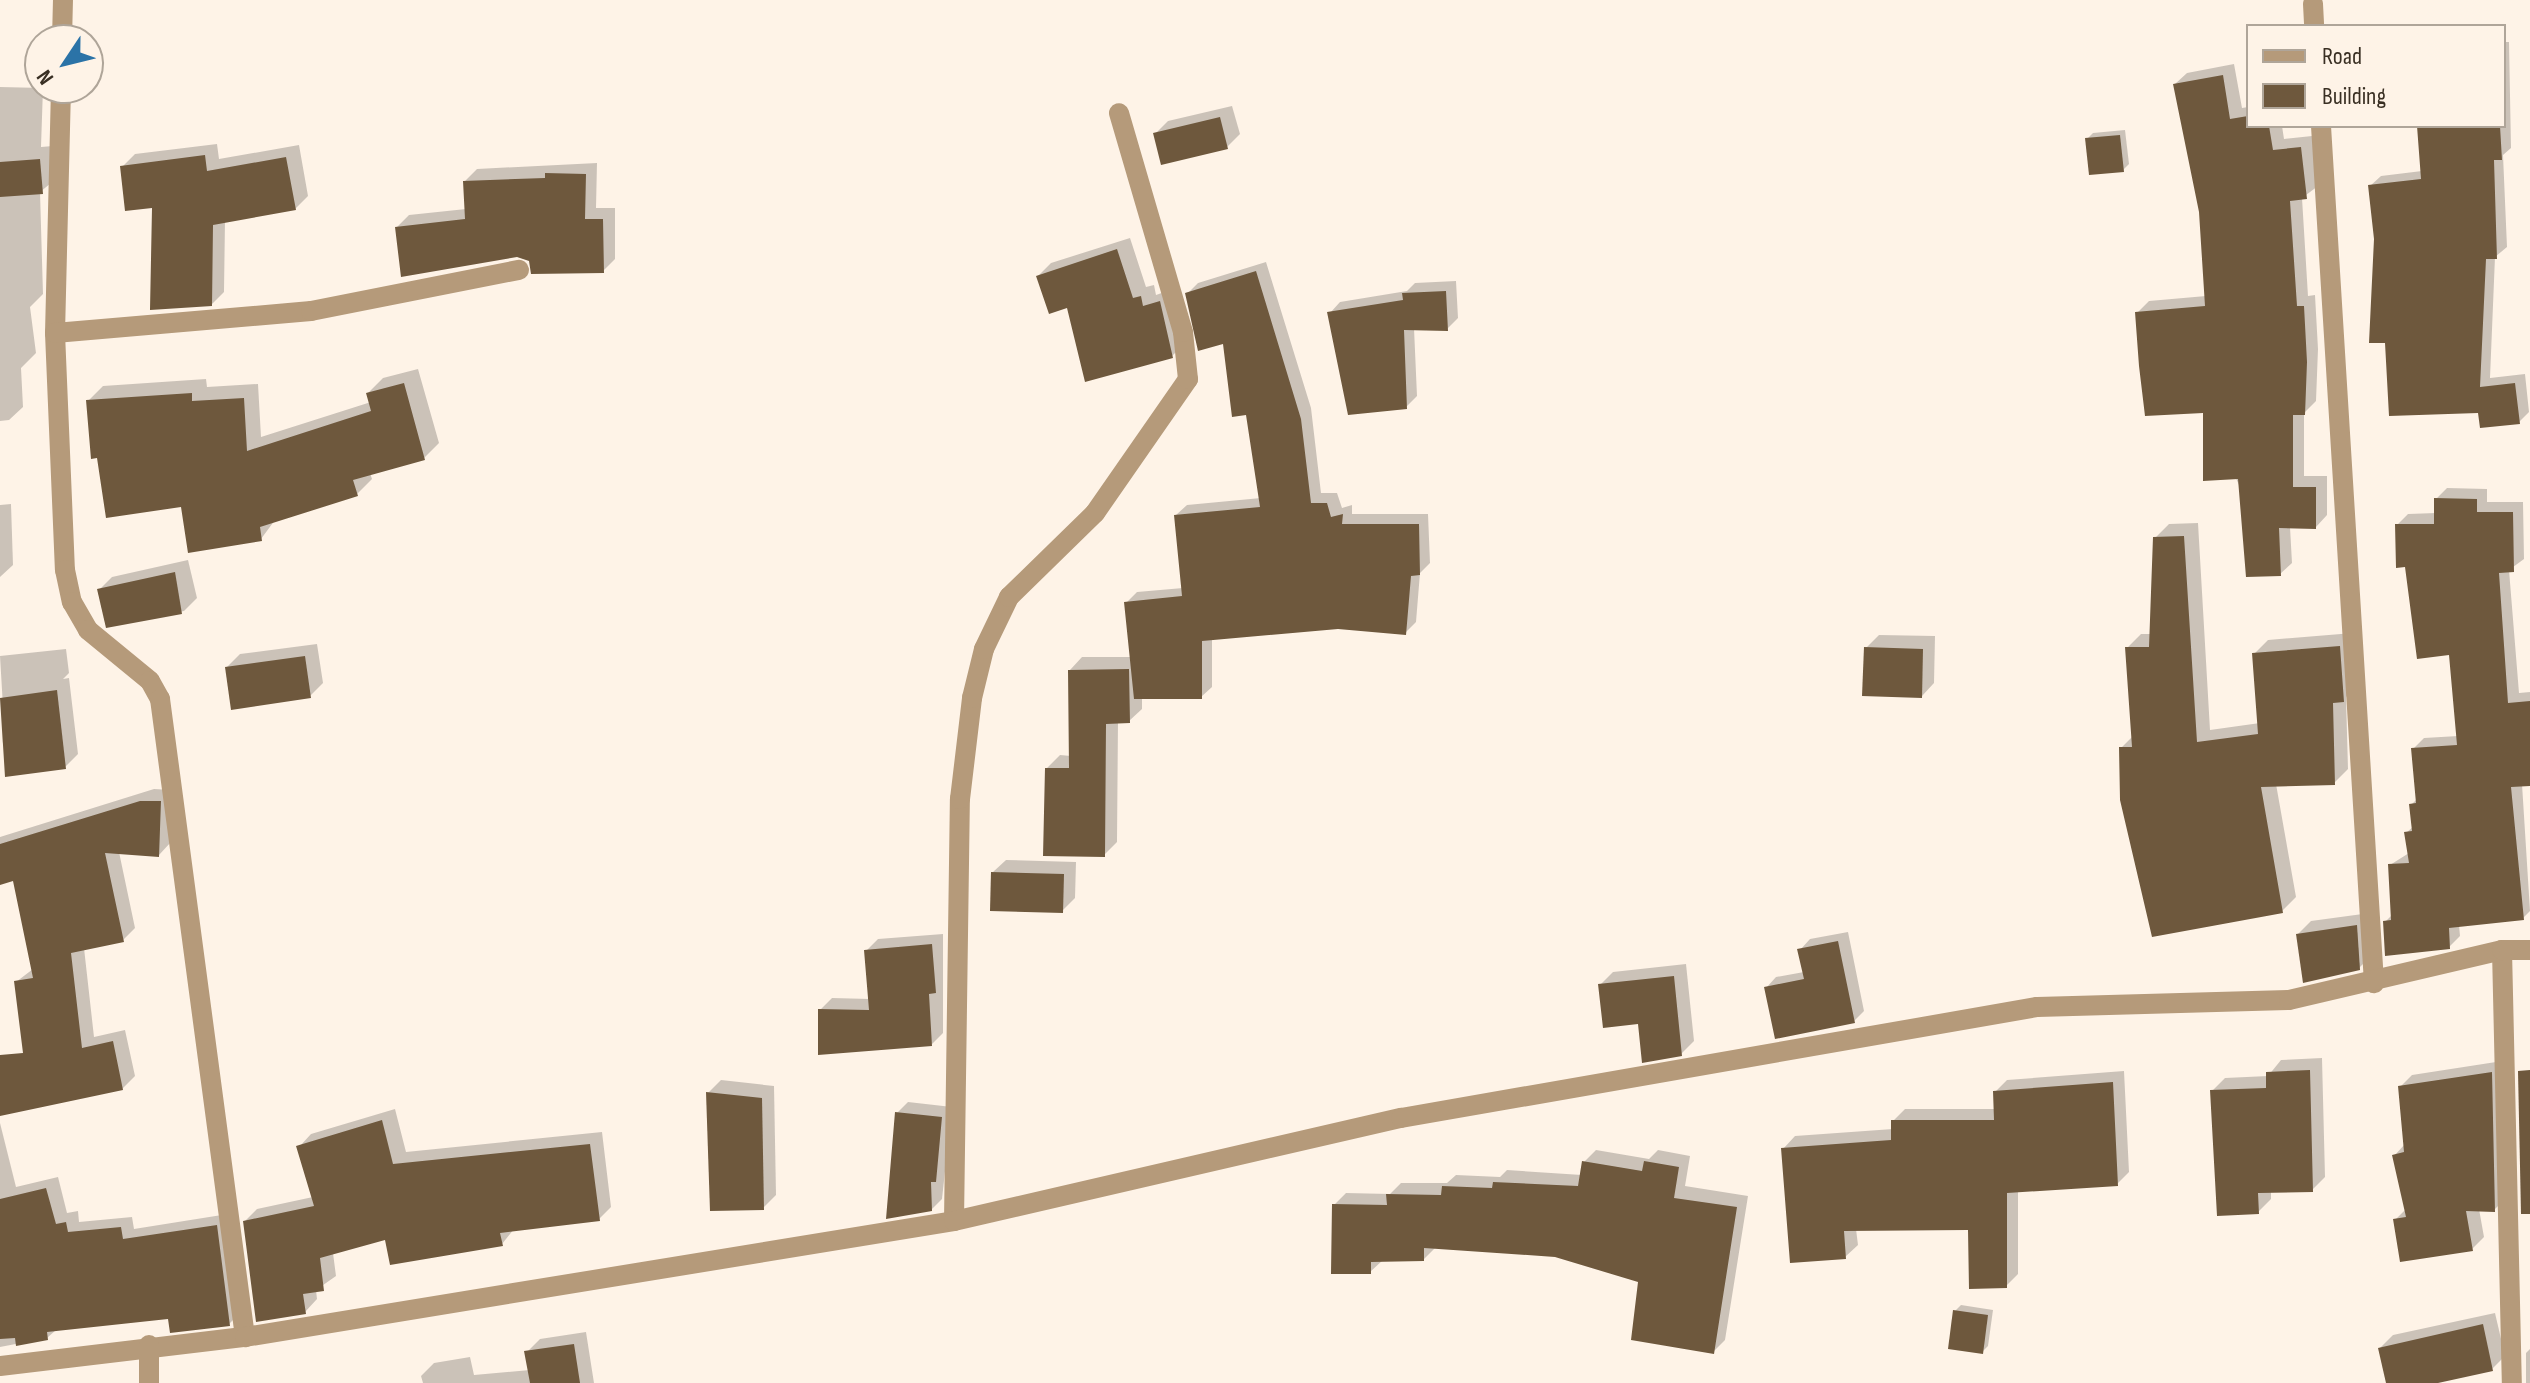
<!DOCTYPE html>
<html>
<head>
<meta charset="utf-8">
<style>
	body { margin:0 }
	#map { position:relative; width:2530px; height:1383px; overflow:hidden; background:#fef3e7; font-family:"Sofia Sans Condensed",sans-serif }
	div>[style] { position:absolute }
	.shadow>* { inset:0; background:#0003 }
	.building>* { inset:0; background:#6e583d }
	.minor>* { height:20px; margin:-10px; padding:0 10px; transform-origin:10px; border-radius:10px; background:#b59a7a }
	span { translate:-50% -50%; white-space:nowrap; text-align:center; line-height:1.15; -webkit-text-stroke:8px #fef3e7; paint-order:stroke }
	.legend { position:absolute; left:2246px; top:24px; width:260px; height:104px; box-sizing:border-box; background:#fef3e7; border:2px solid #afa599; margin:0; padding:10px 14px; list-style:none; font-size:24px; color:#392f23 }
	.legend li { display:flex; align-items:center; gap:16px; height:40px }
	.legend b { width:40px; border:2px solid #afa599 }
	.north { position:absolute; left:24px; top:24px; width:80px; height:80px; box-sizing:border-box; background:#fef3e7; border:2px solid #afa599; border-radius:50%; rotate:235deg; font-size:22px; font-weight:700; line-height:32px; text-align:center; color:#392f23 }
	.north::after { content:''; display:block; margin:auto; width:28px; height:36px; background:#2b73a7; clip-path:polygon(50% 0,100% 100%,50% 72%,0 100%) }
</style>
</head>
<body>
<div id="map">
	<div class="shadow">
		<div style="clip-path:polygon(2504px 42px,2509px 42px,2511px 148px,2503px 155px,2507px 247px,2495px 257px,2490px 378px,2525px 374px,2529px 412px,2519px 422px,2480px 411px,2387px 341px,2370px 186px,2381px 176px,2422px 171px,2419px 126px,2504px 126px)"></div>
		<div style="clip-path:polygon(2234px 64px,2242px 108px,2248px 107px,2248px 126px,2282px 126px,2284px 139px,2312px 136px,2318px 186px,2302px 198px,2308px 296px,2315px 295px,2318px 349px,2316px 401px,2304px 413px,2304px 476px,2327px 476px,2327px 515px,2316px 527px,2290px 527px,2292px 563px,2280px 574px,2205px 411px,2137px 313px,2149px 301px,2206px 296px,2201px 211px,2175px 84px,2187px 73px)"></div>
		<div style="clip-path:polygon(0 87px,43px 88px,41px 147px,53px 146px,56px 179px,40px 192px,43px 294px,30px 307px,36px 353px,21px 368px,23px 407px,9px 420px,0 421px)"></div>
		<div style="clip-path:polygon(1232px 106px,1240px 134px,1227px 147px,1155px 134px,1168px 121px)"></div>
		<div style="clip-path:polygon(2125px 130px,2129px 164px,2123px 170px,2087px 139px,2093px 133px)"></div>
		<div style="clip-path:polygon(217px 144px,219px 159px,299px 145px,308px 196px,295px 209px,225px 221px,224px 292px,211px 305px,154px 206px,122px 167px,135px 154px)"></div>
		<div style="clip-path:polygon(597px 163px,596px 208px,615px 208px,615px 259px,603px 271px,530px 260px,397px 227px,409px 215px,466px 209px,465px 181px,477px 169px)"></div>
		<div style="clip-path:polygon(1130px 238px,1146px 287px,1154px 285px,1156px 295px,1173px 289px,1185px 343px,1172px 356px,1068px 306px,1038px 276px,1051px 263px)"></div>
		<div style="clip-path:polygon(1266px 262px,1311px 408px,1321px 493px,1337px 493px,1342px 508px,1352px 505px,1352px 514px,1428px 514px,1430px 563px,1420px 573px,1416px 622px,1405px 633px,1338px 627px,1212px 638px,1212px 687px,1201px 697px,1142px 697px,1142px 709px,1129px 721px,1118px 722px,1117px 842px,1104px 855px,1047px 768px,1060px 755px,1071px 756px,1070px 670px,1082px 657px,1132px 657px,1126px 603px,1137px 592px,1183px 588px,1176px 515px,1187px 505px,1261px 498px,1248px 413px,1224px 341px,1187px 294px,1198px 283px)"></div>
		<div style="clip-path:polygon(1456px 281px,1458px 318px,1447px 329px,1414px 328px,1417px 396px,1406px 407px,1330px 313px,1340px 302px,1407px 291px,1415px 283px)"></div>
		<div style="clip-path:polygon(418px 369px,439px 443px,424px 458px,370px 473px,372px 479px,357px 494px,275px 520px,261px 539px,183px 505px,88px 401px,103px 386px,206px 379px,207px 387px,258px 384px,261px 437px,371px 402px,368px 393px,383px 378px)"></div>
		<div style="clip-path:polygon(2447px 488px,2487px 489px,2487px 502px,2523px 502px,2524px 559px,2509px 570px,2519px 693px,2530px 692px,2530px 784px,2522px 784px,2530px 911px,2523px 918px,2459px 925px,2460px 936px,2449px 947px,2385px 922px,2393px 914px,2390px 865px,2409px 853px,2406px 833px,2414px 826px,2411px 805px,2418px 798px,2413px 749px,2424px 738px,2458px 736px,2450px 653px,2407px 565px,2397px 525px,2408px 514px,2436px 513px,2436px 499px)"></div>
		<div style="clip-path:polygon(11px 504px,13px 565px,0 577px,0 505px)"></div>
		<div style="clip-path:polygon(2198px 523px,2210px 730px,2260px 723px,2254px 654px,2268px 640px,2353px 633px,2357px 686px,2346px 697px,2348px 769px,2334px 783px,2276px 784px,2296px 897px,2282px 911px,2121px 748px,2133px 736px,2127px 648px,2141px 634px,2152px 634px,2155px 538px,2169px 524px)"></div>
		<div style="clip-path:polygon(188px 560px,197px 598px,184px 611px,108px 626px,99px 590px,112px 577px)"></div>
		<div style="clip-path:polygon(1879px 635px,1935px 636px,1934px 683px,1922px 696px,1866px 648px)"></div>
		<div style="clip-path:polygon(317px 644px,323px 683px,310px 696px,227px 667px,240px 654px)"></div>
		<div style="clip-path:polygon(66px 649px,69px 673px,63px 679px,69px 678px,78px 754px,65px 767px,7px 775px,0 656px)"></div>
		<div style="clip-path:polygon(154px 789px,172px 790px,171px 842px,159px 855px,119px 852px,135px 928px,123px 940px,84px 948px,94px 1037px,125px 1030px,135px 1076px,122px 1089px,16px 982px,33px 969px,14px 879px,0 883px,0 837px)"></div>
		<div style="clip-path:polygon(1006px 860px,1076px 862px,1075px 898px,1062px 911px,993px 872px)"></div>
		<div style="clip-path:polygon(2370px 913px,2372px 955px,2359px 968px,2298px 934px,2311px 921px)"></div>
		<div style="clip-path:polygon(1848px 932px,1864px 1011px,1854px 1021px,1766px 988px,1776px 977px,1804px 972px,1800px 950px,1810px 939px)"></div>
		<div style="clip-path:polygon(943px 934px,943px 1033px,932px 1044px,820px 1010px,832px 998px,870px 999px,866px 951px,878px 939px)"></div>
		<div style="clip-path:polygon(1686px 964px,1694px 1041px,1681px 1054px,1600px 985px,1613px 972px)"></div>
		<div style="clip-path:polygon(2322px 1058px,2325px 1177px,2312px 1190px,2271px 1191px,2271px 1199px,2258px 1212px,2212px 1091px,2225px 1078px,2268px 1076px,2281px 1060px)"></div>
		<div style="clip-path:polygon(2496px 1062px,2506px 1198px,2494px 1210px,2479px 1209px,2484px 1237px,2472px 1249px,2395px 1220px,2406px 1209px,2394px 1156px,2405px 1144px,2400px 1087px,2412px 1075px)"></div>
		<div style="clip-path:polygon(2124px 1071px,2129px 1172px,2117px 1184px,2018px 1190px,2018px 1274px,2006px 1286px,1970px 1228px,1856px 1229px,1858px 1245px,1845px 1257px,1783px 1149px,1795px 1136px,1893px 1129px,1893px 1121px,1905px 1109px,1996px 1109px,1995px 1092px,2007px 1080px)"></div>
		<div style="clip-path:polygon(721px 1080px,774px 1086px,776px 1195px,763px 1208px,708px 1093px)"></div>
		<div style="clip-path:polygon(908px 1102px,952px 1107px,942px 1199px,931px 1210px,897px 1113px)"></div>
		<div style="clip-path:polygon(395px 1109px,406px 1152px,602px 1132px,611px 1207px,599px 1219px,514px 1229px,502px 1244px,386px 1238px,333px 1253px,336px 1276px,316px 1290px,317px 1299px,305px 1312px,245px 1221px,257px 1209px,313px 1197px,299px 1147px,311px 1134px)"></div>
		<div style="clip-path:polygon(0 1123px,16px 1187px,58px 1177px,67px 1213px,78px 1211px,79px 1222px,132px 1217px,134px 1229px,228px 1214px,241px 1312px,229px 1324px,169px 1317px,56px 1330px,47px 1338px,0 1347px)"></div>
		<div style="clip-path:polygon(1596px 1150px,1649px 1159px,1658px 1150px,1690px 1156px,1685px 1186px,1748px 1196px,1725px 1340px,1713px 1352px,1640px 1281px,1555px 1255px,1436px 1247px,1424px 1259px,1383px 1260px,1370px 1272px,1334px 1205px,1346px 1193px,1390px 1194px,1401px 1183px,1447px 1183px,1456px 1175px,1500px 1177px,1507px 1170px,1582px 1175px,1584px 1162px)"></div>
		<div style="clip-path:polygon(1961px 1305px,1993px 1310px,1988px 1346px,1982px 1352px,1955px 1311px)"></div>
		<div style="clip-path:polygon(2495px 1313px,2505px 1356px,2492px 1369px,2429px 1383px,2388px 1383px,2380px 1348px,2393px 1335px)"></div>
		<div style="clip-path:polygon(586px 1332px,594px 1383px,423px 1383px,421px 1376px,434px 1363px,470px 1357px,474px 1375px,530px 1370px,527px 1352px,540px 1339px)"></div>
		<div style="clip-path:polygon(2530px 1349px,2530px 1383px,2526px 1383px,2526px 1353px)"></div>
	</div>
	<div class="building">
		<div style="clip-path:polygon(2223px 75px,2230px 119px,2248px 116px,2248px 126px,2269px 126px,2273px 150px,2301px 147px,2307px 199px,2290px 201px,2297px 306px,2304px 306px,2307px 362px,2305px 415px,2293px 415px,2293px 487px,2316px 487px,2316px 529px,2279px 528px,2281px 576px,2246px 577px,2238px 479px,2203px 481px,2203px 413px,2145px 416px,2139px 366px,2135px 312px,2205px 306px,2199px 212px,2173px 84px)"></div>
		<div style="clip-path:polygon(1220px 117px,1228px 149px,1161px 165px,1153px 133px)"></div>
		<div style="clip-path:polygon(2417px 126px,2500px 126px,2502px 160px,2494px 160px,2497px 259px,2486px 259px,2480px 387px,2515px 383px,2520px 424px,2480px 428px,2478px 413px,2389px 416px,2385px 343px,2369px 343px,2374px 239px,2368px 185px,2421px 179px)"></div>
		<div style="clip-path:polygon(2120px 135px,2124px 172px,2089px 175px,2085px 138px)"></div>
		<div style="clip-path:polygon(205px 155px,207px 171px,286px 157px,296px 210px,213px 225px,212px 306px,150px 310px,152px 208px,125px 211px,120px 166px)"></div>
		<div style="clip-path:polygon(40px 159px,43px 194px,0 197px,0 162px)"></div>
		<div style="clip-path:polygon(545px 173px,586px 174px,585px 219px,603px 219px,604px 273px,531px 274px,529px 261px,517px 257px,401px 277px,395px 227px,465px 219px,463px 181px,545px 178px)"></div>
		<div style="clip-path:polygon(1117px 249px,1133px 298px,1141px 296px,1143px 306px,1160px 301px,1173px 358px,1085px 382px,1067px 308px,1049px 314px,1036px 276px)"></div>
		<div style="clip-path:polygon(1256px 271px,1301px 419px,1311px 503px,1327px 503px,1331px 517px,1343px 514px,1342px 524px,1419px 524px,1420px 575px,1411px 576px,1406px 635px,1338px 629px,1202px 641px,1202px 699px,1134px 699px,1124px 602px,1182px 596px,1174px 515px,1260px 507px,1246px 415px,1232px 417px,1223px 344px,1198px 351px,1185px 293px)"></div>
		<div style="clip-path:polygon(1446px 291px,1448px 331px,1404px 330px,1407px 409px,1348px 415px,1327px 312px,1403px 300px,1402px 293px)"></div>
		<div style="clip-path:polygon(404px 383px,425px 460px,353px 480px,358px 496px,260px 527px,262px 541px,188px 553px,181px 507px,106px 518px,97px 458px,91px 459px,86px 400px,192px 393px,192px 401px,244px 398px,247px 451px,371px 411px,366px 393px)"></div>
		<div style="clip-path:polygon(2434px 498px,2477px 499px,2477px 512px,2513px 512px,2514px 572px,2499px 573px,2508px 703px,2530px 701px,2530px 786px,2511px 787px,2524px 920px,2449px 928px,2450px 949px,2385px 956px,2383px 921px,2391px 920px,2388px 864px,2409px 863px,2404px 832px,2412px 831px,2409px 804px,2416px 803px,2411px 748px,2457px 745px,2449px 655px,2417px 659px,2405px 567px,2396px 568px,2395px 524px,2434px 524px)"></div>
		<div style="clip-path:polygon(2184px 536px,2197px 742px,2258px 734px,2252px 653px,2340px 646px,2344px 702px,2333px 703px,2335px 785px,2261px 787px,2283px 913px,2152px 937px,2120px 800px,2119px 747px,2132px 747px,2125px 647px,2149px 647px,2153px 537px)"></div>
		<div style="clip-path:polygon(175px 572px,182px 614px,106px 628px,97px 589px)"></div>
		<div style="clip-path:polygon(1864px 647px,1923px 649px,1922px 698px,1862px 696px)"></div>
		<div style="clip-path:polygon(305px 656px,311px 698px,231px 710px,225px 667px)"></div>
		<div style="clip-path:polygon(1129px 669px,1130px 723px,1106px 724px,1105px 857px,1043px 856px,1045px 768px,1069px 768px,1068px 670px)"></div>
		<div style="clip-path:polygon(57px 690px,66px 769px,5px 777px,0 698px)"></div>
		<div style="clip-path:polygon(140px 801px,161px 801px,159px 857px,105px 853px,124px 942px,71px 953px,82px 1048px,113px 1041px,123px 1090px,0 1116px,0 1055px,23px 1053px,14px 981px,33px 978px,13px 881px,0 885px,0 844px)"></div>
		<div style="clip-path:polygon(991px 872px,1064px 874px,1063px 913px,990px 911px)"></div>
		<div style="clip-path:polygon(2357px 925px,2360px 970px,2303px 983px,2296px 934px)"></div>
		<div style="clip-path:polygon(1838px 941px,1855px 1023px,1775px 1039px,1764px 987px,1804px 979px,1797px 949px)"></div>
		<div style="clip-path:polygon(932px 944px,936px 993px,929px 994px,932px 1046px,818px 1055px,818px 1009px,869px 1010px,864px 950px)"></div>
		<div style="clip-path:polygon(1674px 976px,1682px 1056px,1642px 1063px,1638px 1024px,1603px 1028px,1598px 984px)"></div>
		<div style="clip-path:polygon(2310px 1070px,2313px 1192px,2258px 1193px,2259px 1214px,2217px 1216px,2210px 1090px,2266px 1088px,2266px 1072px)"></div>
		<div style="clip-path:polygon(2530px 1070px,2530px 1214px,2521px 1214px,2518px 1071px)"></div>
		<div style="clip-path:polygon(2492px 1072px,2495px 1212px,2466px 1211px,2473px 1251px,2400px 1262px,2393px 1219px,2406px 1217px,2392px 1155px,2404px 1152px,2398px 1086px)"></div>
		<div style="clip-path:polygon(2113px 1082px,2118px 1186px,2007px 1193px,2007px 1288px,1969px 1289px,1968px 1230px,1844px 1231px,1846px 1259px,1790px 1263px,1781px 1148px,1891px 1140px,1891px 1120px,1994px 1120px,1993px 1091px)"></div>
		<div style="clip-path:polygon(706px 1092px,762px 1098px,764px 1210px,710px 1211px)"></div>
		<div style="clip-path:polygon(895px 1112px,942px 1117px,936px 1182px,931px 1182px,932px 1211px,886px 1219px)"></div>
		<div style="clip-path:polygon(382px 1120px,393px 1164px,590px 1144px,600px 1221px,500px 1233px,503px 1246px,390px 1265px,385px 1240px,320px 1258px,324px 1291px,303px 1294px,306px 1314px,256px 1322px,243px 1221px,314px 1206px,296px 1146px)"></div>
		<div style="clip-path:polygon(1582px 1161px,1642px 1171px,1644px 1161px,1679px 1167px,1674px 1198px,1737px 1207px,1714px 1354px,1631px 1340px,1638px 1282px,1555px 1257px,1424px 1248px,1424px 1261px,1371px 1262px,1371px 1274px,1331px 1274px,1332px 1204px,1387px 1205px,1386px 1194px,1441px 1195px,1442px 1186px,1492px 1188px,1493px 1182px,1578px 1186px)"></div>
		<div style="clip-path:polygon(46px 1188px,56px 1224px,66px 1222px,68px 1232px,121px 1227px,123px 1239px,217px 1225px,230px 1326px,170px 1333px,168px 1319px,47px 1332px,48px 1340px,16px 1346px,15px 1338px,0 1339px,0 1199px)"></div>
		<div style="clip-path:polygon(1953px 1310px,1988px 1315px,1983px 1354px,1948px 1349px)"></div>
		<div style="clip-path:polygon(2483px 1324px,2493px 1371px,2438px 1383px,2386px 1383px,2378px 1348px)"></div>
		<div style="clip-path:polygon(574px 1344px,580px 1383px,530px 1383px,524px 1351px)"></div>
	</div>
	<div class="minor">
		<div style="left:2313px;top:4px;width:22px;rotate:87deg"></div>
		<div style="left:62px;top:40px;width:40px;rotate:-88.6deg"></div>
		<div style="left:61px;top:88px;width:245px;rotate:91.4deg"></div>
		<div style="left:55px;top:333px;width:237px;rotate:87.6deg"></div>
		<div style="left:65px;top:570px;width:33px;rotate:78deg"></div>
		<div style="left:72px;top:602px;width:32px;rotate:60deg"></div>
		<div style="left:88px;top:630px;width:80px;rotate:39.4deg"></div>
		<div style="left:150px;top:681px;width:21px;rotate:61deg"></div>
		<div style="left:160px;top:699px;width:644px;rotate:82.41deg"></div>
		<div style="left:2321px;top:126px;width:859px;rotate:86.46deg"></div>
		<div style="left:55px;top:333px;width:257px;rotate:-4.9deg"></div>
		<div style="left:311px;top:311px;width:212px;rotate:-11.2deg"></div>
		<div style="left:2502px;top:950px;width:433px;rotate:88.7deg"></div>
		<div style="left:954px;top:1221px;width:422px;rotate:-89.2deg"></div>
		<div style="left:960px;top:799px;width:102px;rotate:-83.2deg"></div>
		<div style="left:972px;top:698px;width:50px;rotate:-76.2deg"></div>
		<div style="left:984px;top:649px;width:58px;rotate:-64.3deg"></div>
		<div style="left:1009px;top:597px;width:120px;rotate:-44.3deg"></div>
		<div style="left:1095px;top:513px;width:163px;rotate:-55.2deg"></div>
		<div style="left:1188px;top:379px;width:47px;rotate:-96.1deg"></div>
		<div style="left:1183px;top:332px;width:228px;rotate:-106.3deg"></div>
		<div style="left:0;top:1366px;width:247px;rotate:-6.8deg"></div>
		<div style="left:245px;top:1337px;width:718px;rotate:-9.29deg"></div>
		<div style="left:954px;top:1221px;width:459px;rotate:-13deg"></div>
		<div style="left:1401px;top:1118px;width:646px;rotate:-9.9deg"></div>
		<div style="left:2037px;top:1007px;width:252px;rotate:-1.6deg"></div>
		<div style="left:2289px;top:1000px;width:219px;rotate:-13.2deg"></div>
		<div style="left:2502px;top:950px;width:28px"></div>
		<div style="left:149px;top:1383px;width:38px;rotate:-90deg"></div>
	</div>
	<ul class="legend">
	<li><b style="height:10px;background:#b59a7a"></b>Road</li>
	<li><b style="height:22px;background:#6e583d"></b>Building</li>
	</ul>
	<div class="north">N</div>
</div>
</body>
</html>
